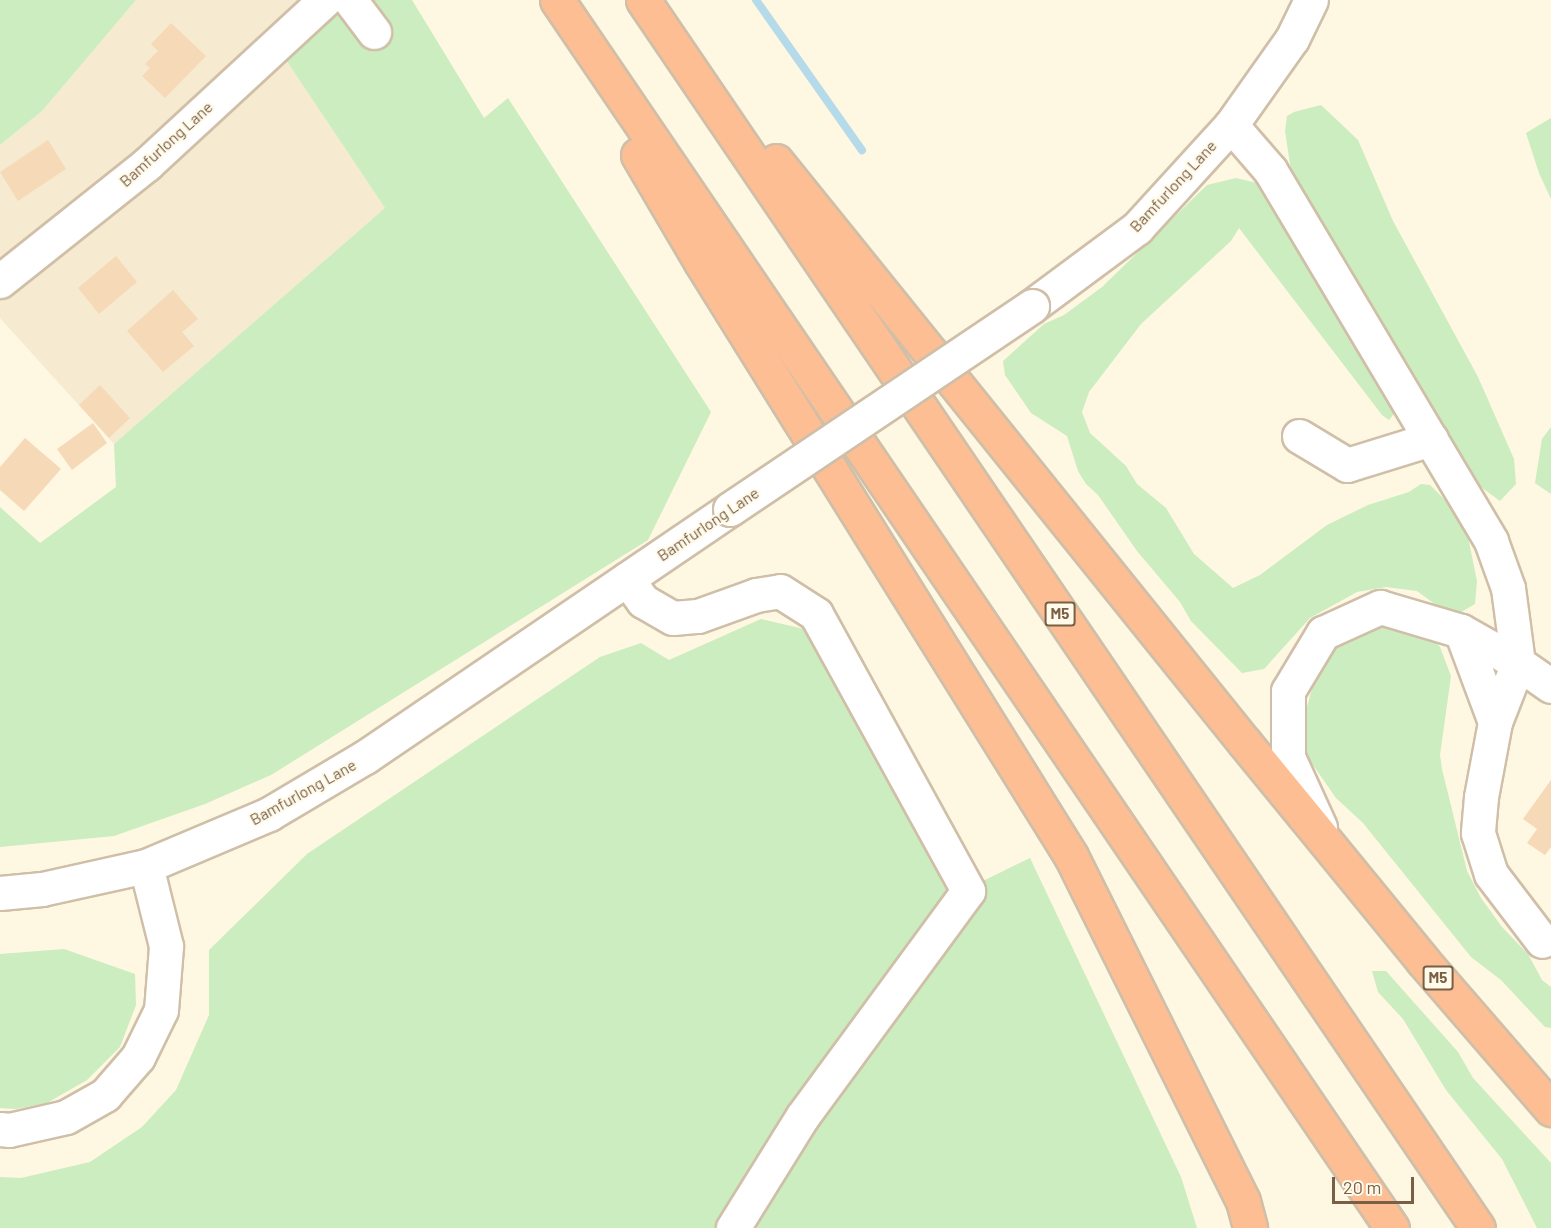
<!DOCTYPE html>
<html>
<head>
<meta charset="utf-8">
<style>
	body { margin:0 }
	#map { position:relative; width:1551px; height:1228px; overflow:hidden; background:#fef7e2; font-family:Barlow,sans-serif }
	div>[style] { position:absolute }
	.residential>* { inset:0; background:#f6ead0 }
	.green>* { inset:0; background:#cbedbf }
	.stream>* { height:8px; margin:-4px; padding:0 4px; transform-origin:4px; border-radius:4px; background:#b5dae9 }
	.building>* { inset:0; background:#f6d9b7 }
	.roads { filter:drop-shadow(2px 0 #d0bfa8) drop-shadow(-2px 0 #d0bfa8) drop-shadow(0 2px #d0bfa8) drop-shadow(0 -2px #d0bfa8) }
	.minor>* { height:33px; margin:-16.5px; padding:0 16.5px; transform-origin:16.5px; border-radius:16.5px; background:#fff }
	.highway>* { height:33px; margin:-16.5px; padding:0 16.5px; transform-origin:16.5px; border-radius:16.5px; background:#fdbe94 }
	.bridges { filter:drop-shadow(2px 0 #d0bfa8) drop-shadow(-2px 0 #d0bfa8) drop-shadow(0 2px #d0bfa8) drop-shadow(0 -2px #d0bfa8) }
	.minor-bridge>* { height:33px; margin:-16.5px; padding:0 16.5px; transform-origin:16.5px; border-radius:16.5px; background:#fff }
	span { translate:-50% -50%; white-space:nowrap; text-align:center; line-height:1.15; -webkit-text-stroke:4.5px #fffaea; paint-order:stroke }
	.shield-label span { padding:2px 4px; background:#fffaea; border:2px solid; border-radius:4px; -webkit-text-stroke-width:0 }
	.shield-label { font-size:15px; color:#785f46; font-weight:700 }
	.street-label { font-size:16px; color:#785f46 }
	.scale { position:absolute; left:1332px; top:1177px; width:82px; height:27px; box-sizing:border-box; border:3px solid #785f46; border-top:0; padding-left:8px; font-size:18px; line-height:21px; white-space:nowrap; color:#785f46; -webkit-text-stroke:4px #fffaea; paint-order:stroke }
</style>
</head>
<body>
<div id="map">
	<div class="residential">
		<div style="clip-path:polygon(136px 0,325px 0,276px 45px,385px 208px,114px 444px,0 318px,0 145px,42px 111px)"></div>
	</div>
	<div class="green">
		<div style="clip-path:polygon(0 0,136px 0,42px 111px,0 145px)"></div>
		<div style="clip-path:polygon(325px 0,412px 0,484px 118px,508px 98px,711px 412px,648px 540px,271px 775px,205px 804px,114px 836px,0 847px,0 507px,40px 543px,116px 487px,114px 444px,385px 208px,276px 45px)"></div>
		<div style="clip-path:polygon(1321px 105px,1358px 140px,1393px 221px,1478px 377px,1514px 459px,1516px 484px,1500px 501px,1455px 468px,1292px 177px,1285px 131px,1287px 116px,1294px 112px)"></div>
		<div style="clip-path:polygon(1551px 118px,1551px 199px,1539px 173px,1526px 133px)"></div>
		<div style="clip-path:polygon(1236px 178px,1257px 183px,1276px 204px,1328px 289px,1394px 414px,1389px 420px,1382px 415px,1239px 228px,1231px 241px,1141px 324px,1089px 392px,1082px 412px,1090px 433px,1126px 466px,1137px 484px,1166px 508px,1194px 554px,1233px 588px,1260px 575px,1327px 525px,1368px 505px,1409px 492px,1421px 484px,1430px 485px,1456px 511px,1468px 537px,1477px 581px,1475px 604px,1456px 615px,1436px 605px,1417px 591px,1386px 587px,1357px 592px,1310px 618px,1264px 669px,1242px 673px,1191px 621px,1180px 602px,1137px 551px,1098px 495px,1086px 484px,1078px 471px,1067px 436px,1031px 413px,1005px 375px,1003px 361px,1044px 324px,1064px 315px,1102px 287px,1207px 185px)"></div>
		<div style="clip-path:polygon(1551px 427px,1551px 494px,1535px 483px,1542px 439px)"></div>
		<div style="clip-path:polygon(832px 617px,983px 881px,1030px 858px,1181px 1177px,1197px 1228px,0 1228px,0 1177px,21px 1178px,90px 1162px,142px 1127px,176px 1090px,209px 1015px,209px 950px,307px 854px,600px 657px,641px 643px,669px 660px,761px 619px,804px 629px)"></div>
		<div style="clip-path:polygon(1373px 623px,1403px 626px,1436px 642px,1440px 647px,1451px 676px,1440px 755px,1442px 769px,1467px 871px,1481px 898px,1502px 927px,1528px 954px,1542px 980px,1551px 987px,1551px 1028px,1545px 1027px,1501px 980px,1471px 957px,1363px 823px,1336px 798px,1304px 752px,1305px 714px,1317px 671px,1336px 647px,1352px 632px)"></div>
		<div style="clip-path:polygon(64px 949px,135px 974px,136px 1005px,120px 1047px,87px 1080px,47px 1103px,16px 1109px,0 1108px,0 954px)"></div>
		<div style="clip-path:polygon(1372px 971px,1386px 971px,1458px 1052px,1473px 1078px,1551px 1163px,1551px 1228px,1537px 1228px,1502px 1159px,1446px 1090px,1403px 1019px,1378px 992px)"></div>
	</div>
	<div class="stream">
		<div style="left:756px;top:0;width:184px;rotate:54.8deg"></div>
	</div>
	<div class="building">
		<div style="clip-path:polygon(171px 23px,206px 56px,165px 98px,142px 76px,150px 68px,145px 64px,158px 51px,151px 44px)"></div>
		<div style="clip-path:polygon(48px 140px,66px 169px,18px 201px,0 172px)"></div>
		<div style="clip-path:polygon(116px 256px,137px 282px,99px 314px,78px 288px)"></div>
		<div style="clip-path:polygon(173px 290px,198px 319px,182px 332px,194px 346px,163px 372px,127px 331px)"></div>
		<div style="clip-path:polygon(100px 385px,130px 418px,109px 438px,79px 405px)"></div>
		<div style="clip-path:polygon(93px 423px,107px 443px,72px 470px,57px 449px)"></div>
		<div style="clip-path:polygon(25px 438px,61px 469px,24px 511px,0 490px,0 467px)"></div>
		<div style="clip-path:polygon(1551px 780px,1551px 847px,1545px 855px,1527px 843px,1537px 829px,1523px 819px)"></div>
	</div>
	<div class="roads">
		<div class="minor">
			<div style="left:350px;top:0;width:40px;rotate:53deg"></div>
			<div style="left:1231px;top:125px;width:60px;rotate:49.1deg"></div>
			<div style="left:1270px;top:170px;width:432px;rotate:59.2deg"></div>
			<div style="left:1491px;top:541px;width:50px;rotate:70.1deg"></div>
			<div style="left:1508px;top:588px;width:76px;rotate:82.4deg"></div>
			<div style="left:1518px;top:663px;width:63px;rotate:111.3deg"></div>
			<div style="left:0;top:281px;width:188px;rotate:-38.5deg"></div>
			<div style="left:147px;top:164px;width:242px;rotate:-42.7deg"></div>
			<div style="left:1032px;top:306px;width:131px;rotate:-36.6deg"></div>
			<div style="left:1137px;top:228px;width:139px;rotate:-47.6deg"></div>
			<div style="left:1231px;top:125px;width:105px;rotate:-54.7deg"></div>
			<div style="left:1292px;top:39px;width:43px;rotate:-64deg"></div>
			<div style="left:1299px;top:436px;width:56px;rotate:31.1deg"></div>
			<div style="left:1347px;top:465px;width:88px;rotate:-17.2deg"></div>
			<div style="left:627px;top:579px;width:27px;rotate:54deg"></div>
			<div style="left:643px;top:601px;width:34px;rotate:30deg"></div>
			<div style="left:673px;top:618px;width:25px;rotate:-5deg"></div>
			<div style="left:698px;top:616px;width:62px;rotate:-19.9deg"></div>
			<div style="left:756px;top:595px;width:24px;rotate:-9deg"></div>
			<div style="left:780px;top:591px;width:43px;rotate:32.6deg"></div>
			<div style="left:816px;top:614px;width:316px;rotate:61.2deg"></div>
			<div style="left:968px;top:891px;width:280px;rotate:126.3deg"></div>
			<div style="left:802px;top:1117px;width:131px;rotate:121.9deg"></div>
			<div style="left:1461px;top:631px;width:97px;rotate:69.5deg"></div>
			<div style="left:1495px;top:722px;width:76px;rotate:100.6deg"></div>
			<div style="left:1481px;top:797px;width:36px;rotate:95deg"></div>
			<div style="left:1478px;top:833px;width:43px;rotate:72.4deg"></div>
			<div style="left:1491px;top:874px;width:84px;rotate:52.7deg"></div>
			<div style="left:1320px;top:827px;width:77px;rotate:-114.6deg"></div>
			<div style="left:1288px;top:757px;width:66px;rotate:-90deg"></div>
			<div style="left:1288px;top:691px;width:68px;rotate:-58.9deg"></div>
			<div style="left:1323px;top:633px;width:63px;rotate:-24.5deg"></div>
			<div style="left:1380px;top:607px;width:84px;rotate:16.5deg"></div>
			<div style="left:1461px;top:631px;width:65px;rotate:29.3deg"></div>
			<div style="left:1518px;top:663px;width:40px;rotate:34.9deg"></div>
			<div style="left:0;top:893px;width:42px;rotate:-5.4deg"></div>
			<div style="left:42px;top:889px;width:107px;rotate:-12.5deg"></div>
			<div style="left:146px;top:866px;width:134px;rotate:-22.9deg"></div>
			<div style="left:269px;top:814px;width:112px;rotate:-30.7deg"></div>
			<div style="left:365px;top:757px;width:441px;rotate:-34.2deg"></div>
			<div style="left:0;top:1129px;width:9px;rotate:6deg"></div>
			<div style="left:9px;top:1130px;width:58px;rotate:-12.8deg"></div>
			<div style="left:66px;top:1117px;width:45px;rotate:-29.4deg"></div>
			<div style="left:105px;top:1095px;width:50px;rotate:-49deg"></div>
			<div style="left:138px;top:1057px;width:52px;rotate:-63.9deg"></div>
			<div style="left:161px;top:1010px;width:64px;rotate:-85.5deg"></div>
			<div style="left:166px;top:946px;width:82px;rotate:-104deg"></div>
		</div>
		<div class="highway">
			<div style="left:557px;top:0;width:1485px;rotate:55.79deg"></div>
			<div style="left:643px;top:0;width:1485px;rotate:55.79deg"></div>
			<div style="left:638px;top:155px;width:124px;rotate:59.5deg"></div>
			<div style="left:701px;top:262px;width:700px;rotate:58.08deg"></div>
			<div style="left:1071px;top:856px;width:385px;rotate:63.5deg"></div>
			<div style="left:1243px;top:1201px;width:28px;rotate:75deg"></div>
			<div style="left:776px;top:161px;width:746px;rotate:51.15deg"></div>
			<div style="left:1244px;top:742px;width:283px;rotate:50.7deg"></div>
			<div style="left:1423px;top:961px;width:196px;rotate:49.1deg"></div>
		</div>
	</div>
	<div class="bridges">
		<div class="minor-bridge">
			<div style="left:730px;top:509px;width:364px;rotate:-33.9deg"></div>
		</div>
	</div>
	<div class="shield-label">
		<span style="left:1060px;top:614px">M5</span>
		<span style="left:1438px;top:978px">M5</span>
	</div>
	<div class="street-label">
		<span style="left:166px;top:144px;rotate:-42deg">Bamfurlong Lane</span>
		<span style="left:1173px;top:186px;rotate:-47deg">Bamfurlong Lane</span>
		<span style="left:708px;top:524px;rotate:-34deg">Bamfurlong Lane</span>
		<span style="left:303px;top:792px;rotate:-29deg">Bamfurlong Lane</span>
	</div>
	<div class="scale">20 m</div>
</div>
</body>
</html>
